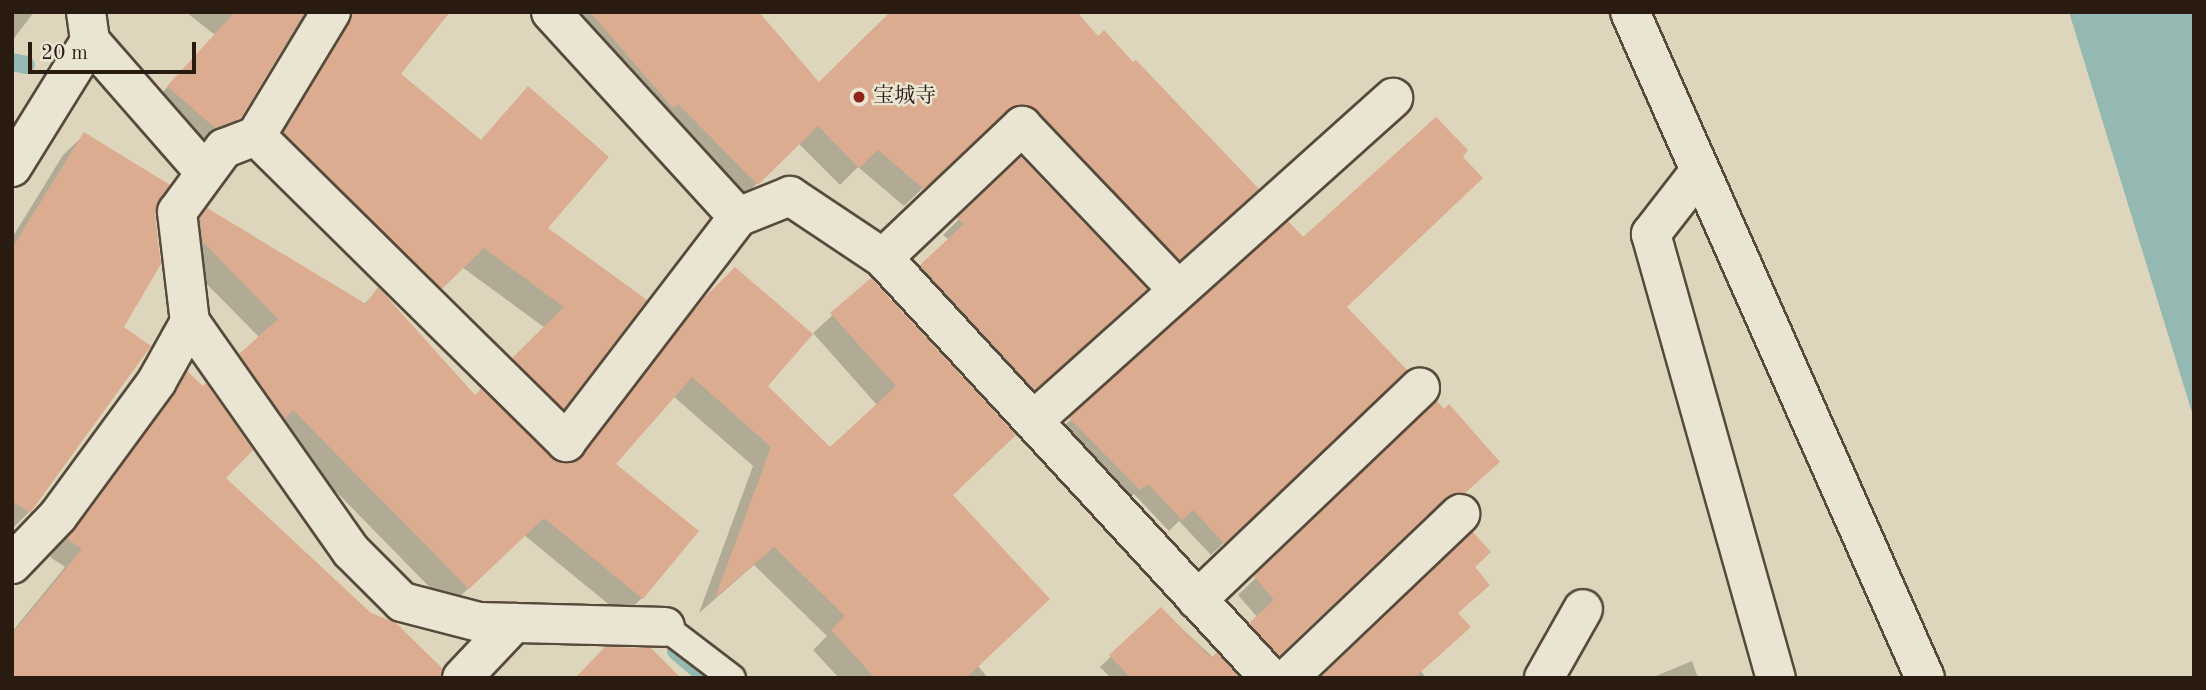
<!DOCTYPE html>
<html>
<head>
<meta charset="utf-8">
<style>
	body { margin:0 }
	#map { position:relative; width:2206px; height:690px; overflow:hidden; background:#ded6bc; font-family:"Old Standard TT","Noto Serif JP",serif }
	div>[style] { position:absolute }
	.water>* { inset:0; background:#93b9b2 }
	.shadow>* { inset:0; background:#0003 }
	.stream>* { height:18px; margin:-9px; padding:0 9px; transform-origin:9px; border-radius:9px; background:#93b9b2 }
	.building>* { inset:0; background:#dcac90 }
	.roads { filter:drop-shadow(2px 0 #574a3b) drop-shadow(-2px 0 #574a3b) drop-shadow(0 2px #574a3b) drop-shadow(0 -2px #574a3b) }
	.service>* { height:26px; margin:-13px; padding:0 13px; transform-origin:13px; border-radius:13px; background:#eae4d3 }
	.minor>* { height:38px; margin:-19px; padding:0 19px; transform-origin:19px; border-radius:19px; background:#eae4d3 }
	.tertiary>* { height:38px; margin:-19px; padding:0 19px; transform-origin:19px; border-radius:19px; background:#eae4d3 }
	.dots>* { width:19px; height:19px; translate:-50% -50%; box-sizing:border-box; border:4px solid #eae4d3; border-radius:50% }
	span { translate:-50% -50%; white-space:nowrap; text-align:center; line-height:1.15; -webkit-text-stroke:5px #eae4d3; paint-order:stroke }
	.poi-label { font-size:21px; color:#2a1b10 }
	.left { translate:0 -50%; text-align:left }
	.frame { position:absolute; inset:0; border:14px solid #2a1b10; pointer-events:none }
	.scale { position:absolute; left:28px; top:42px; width:168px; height:32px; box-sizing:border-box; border:4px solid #2a1b10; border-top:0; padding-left:9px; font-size:21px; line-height:24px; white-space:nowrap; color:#2a1b10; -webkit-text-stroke:5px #eae4d3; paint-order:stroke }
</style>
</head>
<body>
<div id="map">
	<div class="water">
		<div style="clip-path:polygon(2069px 12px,2194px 12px,2194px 419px)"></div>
	</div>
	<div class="shadow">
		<div style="clip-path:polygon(12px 12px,34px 12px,12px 41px)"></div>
		<div style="clip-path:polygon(186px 12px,306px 12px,240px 117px,218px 138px,193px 148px,148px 108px,215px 35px)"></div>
		<div style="clip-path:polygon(314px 12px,440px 12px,398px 75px,480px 141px,528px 89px,546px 228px,645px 300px,542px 428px,493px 380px,545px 328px,462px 267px,421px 309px,264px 154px)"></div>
		<div style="clip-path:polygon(548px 12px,757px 12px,819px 84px,892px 12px,1238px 207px,1160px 277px,1009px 122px,987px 128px,904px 206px,858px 167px,840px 185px,798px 143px,738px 202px)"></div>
		<div style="clip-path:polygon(84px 135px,154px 213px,122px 328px,29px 512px,12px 529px,12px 238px,63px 155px)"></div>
		<div style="clip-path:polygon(1021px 159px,1129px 305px,1018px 405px,905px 282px,949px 240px,943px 235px)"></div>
		<div style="clip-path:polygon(208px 210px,363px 305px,378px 290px,475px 398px,562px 465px,578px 459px,683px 321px,736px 269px,765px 386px,830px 449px,877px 405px,813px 333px,870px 281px,951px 495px,978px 666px,988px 678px,839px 678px,813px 650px,827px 636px,754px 565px,699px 613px,753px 466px,673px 396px,614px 464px,642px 598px,623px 616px,524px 535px,449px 607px,221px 374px,260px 338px,184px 261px,189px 229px)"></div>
		<div style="clip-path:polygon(1288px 224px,1393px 383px,1211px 555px,1179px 521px,1169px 531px,1134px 494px,1127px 501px,1058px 431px)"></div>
		<div style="clip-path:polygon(187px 374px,224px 478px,12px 678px,12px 632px,65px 567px,50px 557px,170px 391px)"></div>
		<div style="clip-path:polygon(1437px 404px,1498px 462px,1446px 510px,1426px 515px,1261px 672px,1233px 641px,1258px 618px,1238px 595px)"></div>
		<div style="clip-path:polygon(1161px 609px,1235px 678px,1111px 678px,1100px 667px)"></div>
		<div style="clip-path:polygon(1457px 614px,1421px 671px,1426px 678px,1323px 678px)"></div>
		<div style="clip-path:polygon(1692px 661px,1698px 678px,1651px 678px)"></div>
	</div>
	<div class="stream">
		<div style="left:12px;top:62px;width:14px;rotate:12deg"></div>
		<div style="left:676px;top:651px;width:42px;rotate:40.2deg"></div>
	</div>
	<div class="building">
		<div style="clip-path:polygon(235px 12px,305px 12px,241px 118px,215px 128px,167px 86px)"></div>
		<div style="clip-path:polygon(353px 12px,450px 12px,401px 74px,481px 140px,528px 86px,609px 157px,548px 228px,647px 300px,564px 409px,512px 358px,564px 307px,484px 248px,442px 289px,284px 133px)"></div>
		<div style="clip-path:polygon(590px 12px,759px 12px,819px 82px,890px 12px,1077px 12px,1098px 36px,1104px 30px,1133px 62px,1136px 60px,1259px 189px,1180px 260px,1038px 111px,1018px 105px,924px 189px,878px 150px,859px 168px,818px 126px,758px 185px,678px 104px,673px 108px)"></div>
		<div style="clip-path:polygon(1436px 117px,1468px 150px,1463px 157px,1483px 178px,1347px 307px,1408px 371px,1225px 544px,1193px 510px,1182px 520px,1148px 484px,1140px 490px,1069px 418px,1288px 221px,1303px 237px)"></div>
		<div style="clip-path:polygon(84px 132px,170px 185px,155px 214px,161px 264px,124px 327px,151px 346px,30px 513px,12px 501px,12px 248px)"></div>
		<div style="clip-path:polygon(1021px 157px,1147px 289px,1035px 390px,920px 265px,964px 224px,957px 218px)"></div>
		<div style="clip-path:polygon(207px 208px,366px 304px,378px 287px,475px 395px,481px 389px,562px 463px,583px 455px,702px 300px,735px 267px,813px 334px,768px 386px,830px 447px,896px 386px,830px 313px,871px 278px,1016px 435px,953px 495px,1050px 599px,966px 678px,875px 678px,831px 630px,845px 616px,774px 547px,715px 598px,771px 447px,692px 377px,616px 464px,699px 531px,643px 599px,544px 518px,469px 589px,293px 410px,285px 419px,239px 354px,278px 319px,203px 242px,200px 218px)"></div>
		<div style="clip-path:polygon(187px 371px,203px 386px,206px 383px,253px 450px,226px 478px,371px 613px,396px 623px,443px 669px,441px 678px,12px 678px,12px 634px,82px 549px,67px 539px)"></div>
		<div style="clip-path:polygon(1437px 401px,1444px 409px,1449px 404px,1500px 462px,1465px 493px,1445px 498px,1279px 656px,1249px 623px,1274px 600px,1254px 576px)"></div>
		<div style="clip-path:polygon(1473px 532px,1491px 552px,1475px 567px,1490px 585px,1458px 613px,1471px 627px,1414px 678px,1320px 678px)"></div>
		<div style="clip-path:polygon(1161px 607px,1211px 658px,1217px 652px,1240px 678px,1131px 678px,1109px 655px)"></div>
		<div style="clip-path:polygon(605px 647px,651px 648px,681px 678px,575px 678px)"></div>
	</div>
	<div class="roads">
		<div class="service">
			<div style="left:665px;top:627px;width:84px;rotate:37.3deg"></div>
		</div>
		<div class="minor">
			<div style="left:86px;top:12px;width:29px;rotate:82deg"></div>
			<div style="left:90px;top:41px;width:173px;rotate:48.8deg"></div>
			<div style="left:331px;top:12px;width:145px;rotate:121.2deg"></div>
			<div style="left:256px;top:136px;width:34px;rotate:159deg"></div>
			<div style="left:224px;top:148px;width:79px;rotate:126.3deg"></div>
			<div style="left:177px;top:212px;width:111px;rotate:83.3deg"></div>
			<div style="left:190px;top:322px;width:280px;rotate:54.9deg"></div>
			<div style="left:351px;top:551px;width:72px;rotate:45deg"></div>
			<div style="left:402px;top:602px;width:80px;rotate:14.6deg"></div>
			<div style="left:479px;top:622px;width:186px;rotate:1.5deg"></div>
			<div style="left:551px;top:12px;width:277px;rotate:47.6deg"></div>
			<div style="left:738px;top:217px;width:56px;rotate:-22deg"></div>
			<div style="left:790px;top:196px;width:112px;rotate:33.7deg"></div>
			<div style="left:883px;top:258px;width:571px;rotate:47.34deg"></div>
			<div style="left:256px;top:136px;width:436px;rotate:44.6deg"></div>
			<div style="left:566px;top:442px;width:283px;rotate:-52.6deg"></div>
			<div style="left:12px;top:167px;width:148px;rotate:-58.2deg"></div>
			<div style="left:1700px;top:171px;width:80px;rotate:127.9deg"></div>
			<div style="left:1651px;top:234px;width:461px;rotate:74.3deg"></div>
			<div style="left:883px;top:258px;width:192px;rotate:-43.5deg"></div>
			<div style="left:1022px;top:126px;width:226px;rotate:46.4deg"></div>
			<div style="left:1033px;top:421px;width:484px;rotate:-41.9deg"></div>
			<div style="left:12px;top:564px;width:66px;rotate:-46.2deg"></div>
			<div style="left:58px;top:516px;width:167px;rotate:-53.7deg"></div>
			<div style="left:157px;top:381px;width:68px;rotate:-60.8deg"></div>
			<div style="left:1197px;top:600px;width:308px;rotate:-43.6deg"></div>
			<div style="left:462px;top:678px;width:76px;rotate:-46.6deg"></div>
			<div style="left:1288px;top:678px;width:238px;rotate:-43.6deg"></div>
			<div style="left:1544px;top:678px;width:79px;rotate:-60.5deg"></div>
		</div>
		<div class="tertiary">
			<div style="left:1630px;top:12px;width:728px;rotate:66.11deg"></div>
		</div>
	</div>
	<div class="dots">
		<div style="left:859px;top:97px;background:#8f2418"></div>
	</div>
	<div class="poi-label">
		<span class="left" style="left:873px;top:97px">宝城寺</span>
	</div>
	<div class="frame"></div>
	<div class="scale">20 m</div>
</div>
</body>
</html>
